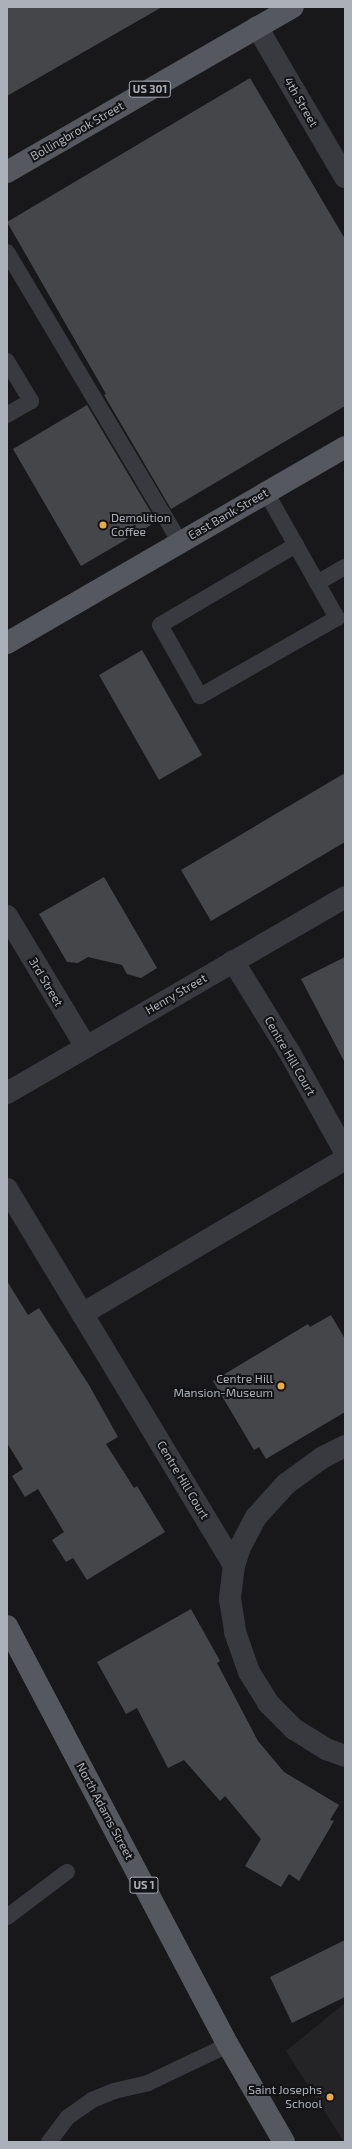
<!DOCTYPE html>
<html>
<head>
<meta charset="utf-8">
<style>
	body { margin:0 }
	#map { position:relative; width:352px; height:2149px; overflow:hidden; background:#18181a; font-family:"Exo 2",sans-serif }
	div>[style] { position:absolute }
	.built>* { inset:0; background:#242427 }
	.building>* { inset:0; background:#45464a }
	.service>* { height:16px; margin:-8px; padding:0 8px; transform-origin:8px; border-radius:8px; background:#393a3f }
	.minor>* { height:22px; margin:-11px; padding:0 11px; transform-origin:11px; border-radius:11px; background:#393a3f }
	.primary>* { height:22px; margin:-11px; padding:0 11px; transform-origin:11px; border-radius:11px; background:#55585e }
	.dots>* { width:11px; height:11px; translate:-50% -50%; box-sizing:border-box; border:2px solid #131315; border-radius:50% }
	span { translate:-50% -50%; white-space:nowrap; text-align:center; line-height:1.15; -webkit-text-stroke:4px #131315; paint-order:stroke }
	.shield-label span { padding:1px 3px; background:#131315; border:1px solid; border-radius:3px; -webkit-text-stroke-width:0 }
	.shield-label { font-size:11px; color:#abb0b9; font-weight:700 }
	.street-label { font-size:12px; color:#abb0b9 }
	.poi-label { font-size:12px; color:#abb0b9 }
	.left { translate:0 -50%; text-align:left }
	.right { translate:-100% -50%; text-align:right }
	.frame { position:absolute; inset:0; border:8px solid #abb0b9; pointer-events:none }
</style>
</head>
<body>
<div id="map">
	<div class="built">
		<div style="clip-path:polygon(345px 2003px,345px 2142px,344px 2142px,286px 2051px)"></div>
	</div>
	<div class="building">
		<div style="clip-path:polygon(7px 7px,162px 7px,7px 96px)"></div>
		<div style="clip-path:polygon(250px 78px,345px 239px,345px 406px,171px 509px,104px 395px,106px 394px,7px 222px)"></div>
		<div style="clip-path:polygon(87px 405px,155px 519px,149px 522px,151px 525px,81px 566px,13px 449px)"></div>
		<div style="clip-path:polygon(142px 650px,202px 755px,159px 780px,99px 675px)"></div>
		<div style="clip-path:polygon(345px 773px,345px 842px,211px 921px,181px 870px)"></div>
		<div style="clip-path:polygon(104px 877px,157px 968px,141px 978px,127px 974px,122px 965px,88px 957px,78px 963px,67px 962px,39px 914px)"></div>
		<div style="clip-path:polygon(345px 957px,345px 1063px,301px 979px)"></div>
		<div style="clip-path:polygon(7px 1281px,28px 1315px,39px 1308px,89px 1385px,118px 1437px,106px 1444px,134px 1488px,137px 1486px,165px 1532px,87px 1580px,73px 1558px,66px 1562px,52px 1540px,64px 1532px,38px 1489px,25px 1497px,12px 1476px,23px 1469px,7px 1443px)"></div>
		<div style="clip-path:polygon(331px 1315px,345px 1339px,345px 1412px,266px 1459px,259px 1447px,254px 1450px,213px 1381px,308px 1324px,310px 1327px)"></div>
		<div style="clip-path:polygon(191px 1609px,220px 1661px,217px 1663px,258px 1741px,284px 1772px,339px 1805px,330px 1820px,334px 1821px,299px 1881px,289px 1874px,281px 1887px,245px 1866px,261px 1839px,225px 1796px,220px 1801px,184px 1760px,168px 1768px,137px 1708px,126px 1714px,97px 1662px)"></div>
		<div style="clip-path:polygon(345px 1940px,345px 1997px,292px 2023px,270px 1977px)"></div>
	</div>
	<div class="service">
		<div style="left:7px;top:252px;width:338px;rotate:59.2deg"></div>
		<div style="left:7px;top:361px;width:47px;rotate:59deg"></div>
		<div style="left:31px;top:401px;width:28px;rotate:150deg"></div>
		<div style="left:266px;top:492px;width:145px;rotate:60.6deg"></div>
		<div style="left:337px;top:618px;width:158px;rotate:150.3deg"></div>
		<div style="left:200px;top:696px;width:81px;rotate:-119.4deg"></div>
		<div style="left:160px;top:625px;width:158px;rotate:-30.5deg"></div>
		<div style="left:317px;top:583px;width:32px;rotate:-30deg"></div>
		<div style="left:7px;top:1917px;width:75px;rotate:-36.9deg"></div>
		<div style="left:49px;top:2142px;width:31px;rotate:-53deg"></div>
		<div style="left:68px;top:2117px;width:29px;rotate:-35deg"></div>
		<div style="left:92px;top:2100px;width:24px;rotate:-22deg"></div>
		<div style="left:114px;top:2091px;width:35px;rotate:-13deg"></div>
		<div style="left:148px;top:2083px;width:89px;rotate:-25.4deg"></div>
	</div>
	<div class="minor">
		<div style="left:257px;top:27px;width:174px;rotate:59.6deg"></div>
		<div style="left:7px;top:916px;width:153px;rotate:58.9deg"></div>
		<div style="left:233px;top:961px;width:110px;rotate:58.3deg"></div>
		<div style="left:291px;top:1055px;width:111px;rotate:60.9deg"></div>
		<div style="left:7px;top:1093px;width:391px;rotate:-30.1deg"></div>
		<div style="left:7px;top:1189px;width:439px;rotate:58.9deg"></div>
		<div style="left:82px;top:1314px;width:305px;rotate:-30.5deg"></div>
		<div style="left:345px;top:1446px;width:25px;rotate:153deg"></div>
		<div style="left:323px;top:1457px;width:46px;rotate:143.9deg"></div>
		<div style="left:286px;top:1484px;width:45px;rotate:132.3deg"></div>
		<div style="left:256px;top:1517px;width:34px;rotate:118deg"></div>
		<div style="left:240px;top:1547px;width:19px;rotate:108deg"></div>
		<div style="left:234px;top:1565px;width:34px;rotate:97deg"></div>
		<div style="left:230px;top:1599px;width:33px;rotate:81deg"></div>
		<div style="left:235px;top:1632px;width:42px;rotate:70.7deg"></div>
		<div style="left:249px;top:1672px;width:36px;rotate:58deg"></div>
		<div style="left:268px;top:1703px;width:37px;rotate:45deg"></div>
		<div style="left:294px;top:1729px;width:38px;rotate:32deg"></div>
		<div style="left:326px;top:1749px;width:20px;rotate:20deg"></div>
	</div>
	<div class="primary">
		<div style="left:7px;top:172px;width:330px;rotate:-30deg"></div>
		<div style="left:7px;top:643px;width:391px;rotate:-30.1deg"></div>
		<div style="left:7px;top:1626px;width:474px;rotate:62.2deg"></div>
		<div style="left:228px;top:2045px;width:112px;rotate:60deg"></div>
	</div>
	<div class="dots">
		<div style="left:103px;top:525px;background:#e8ac42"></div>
		<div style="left:281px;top:1386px;background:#e8ac42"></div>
		<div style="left:330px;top:2097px;background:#e8ac42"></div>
	</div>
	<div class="shield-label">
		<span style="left:150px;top:89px">US 301</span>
		<span style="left:144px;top:1885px">US 1</span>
	</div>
	<div class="street-label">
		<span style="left:301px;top:102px;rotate:60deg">4th Street</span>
		<span style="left:77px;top:131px;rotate:-30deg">Bollingbrook Street</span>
		<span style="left:228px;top:514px;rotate:-30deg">East Bank Street</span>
		<span style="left:46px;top:982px;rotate:59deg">3rd Street</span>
		<span style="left:176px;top:994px;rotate:-30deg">Henry Street</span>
		<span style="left:290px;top:1056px;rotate:60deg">Centre Hill Court</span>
		<span style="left:183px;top:1480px;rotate:59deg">Centre Hill Court</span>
		<span style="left:105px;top:1811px;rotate:62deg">North Adams Street</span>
	</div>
	<div class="poi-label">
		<span class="left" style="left:111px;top:525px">Demolition<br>Coffee</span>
		<span class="right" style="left:273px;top:1386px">Centre Hill<br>Mansion-Museum</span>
		<span class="right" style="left:322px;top:2097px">Saint Josephs<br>School</span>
	</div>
	<div class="frame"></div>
</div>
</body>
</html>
